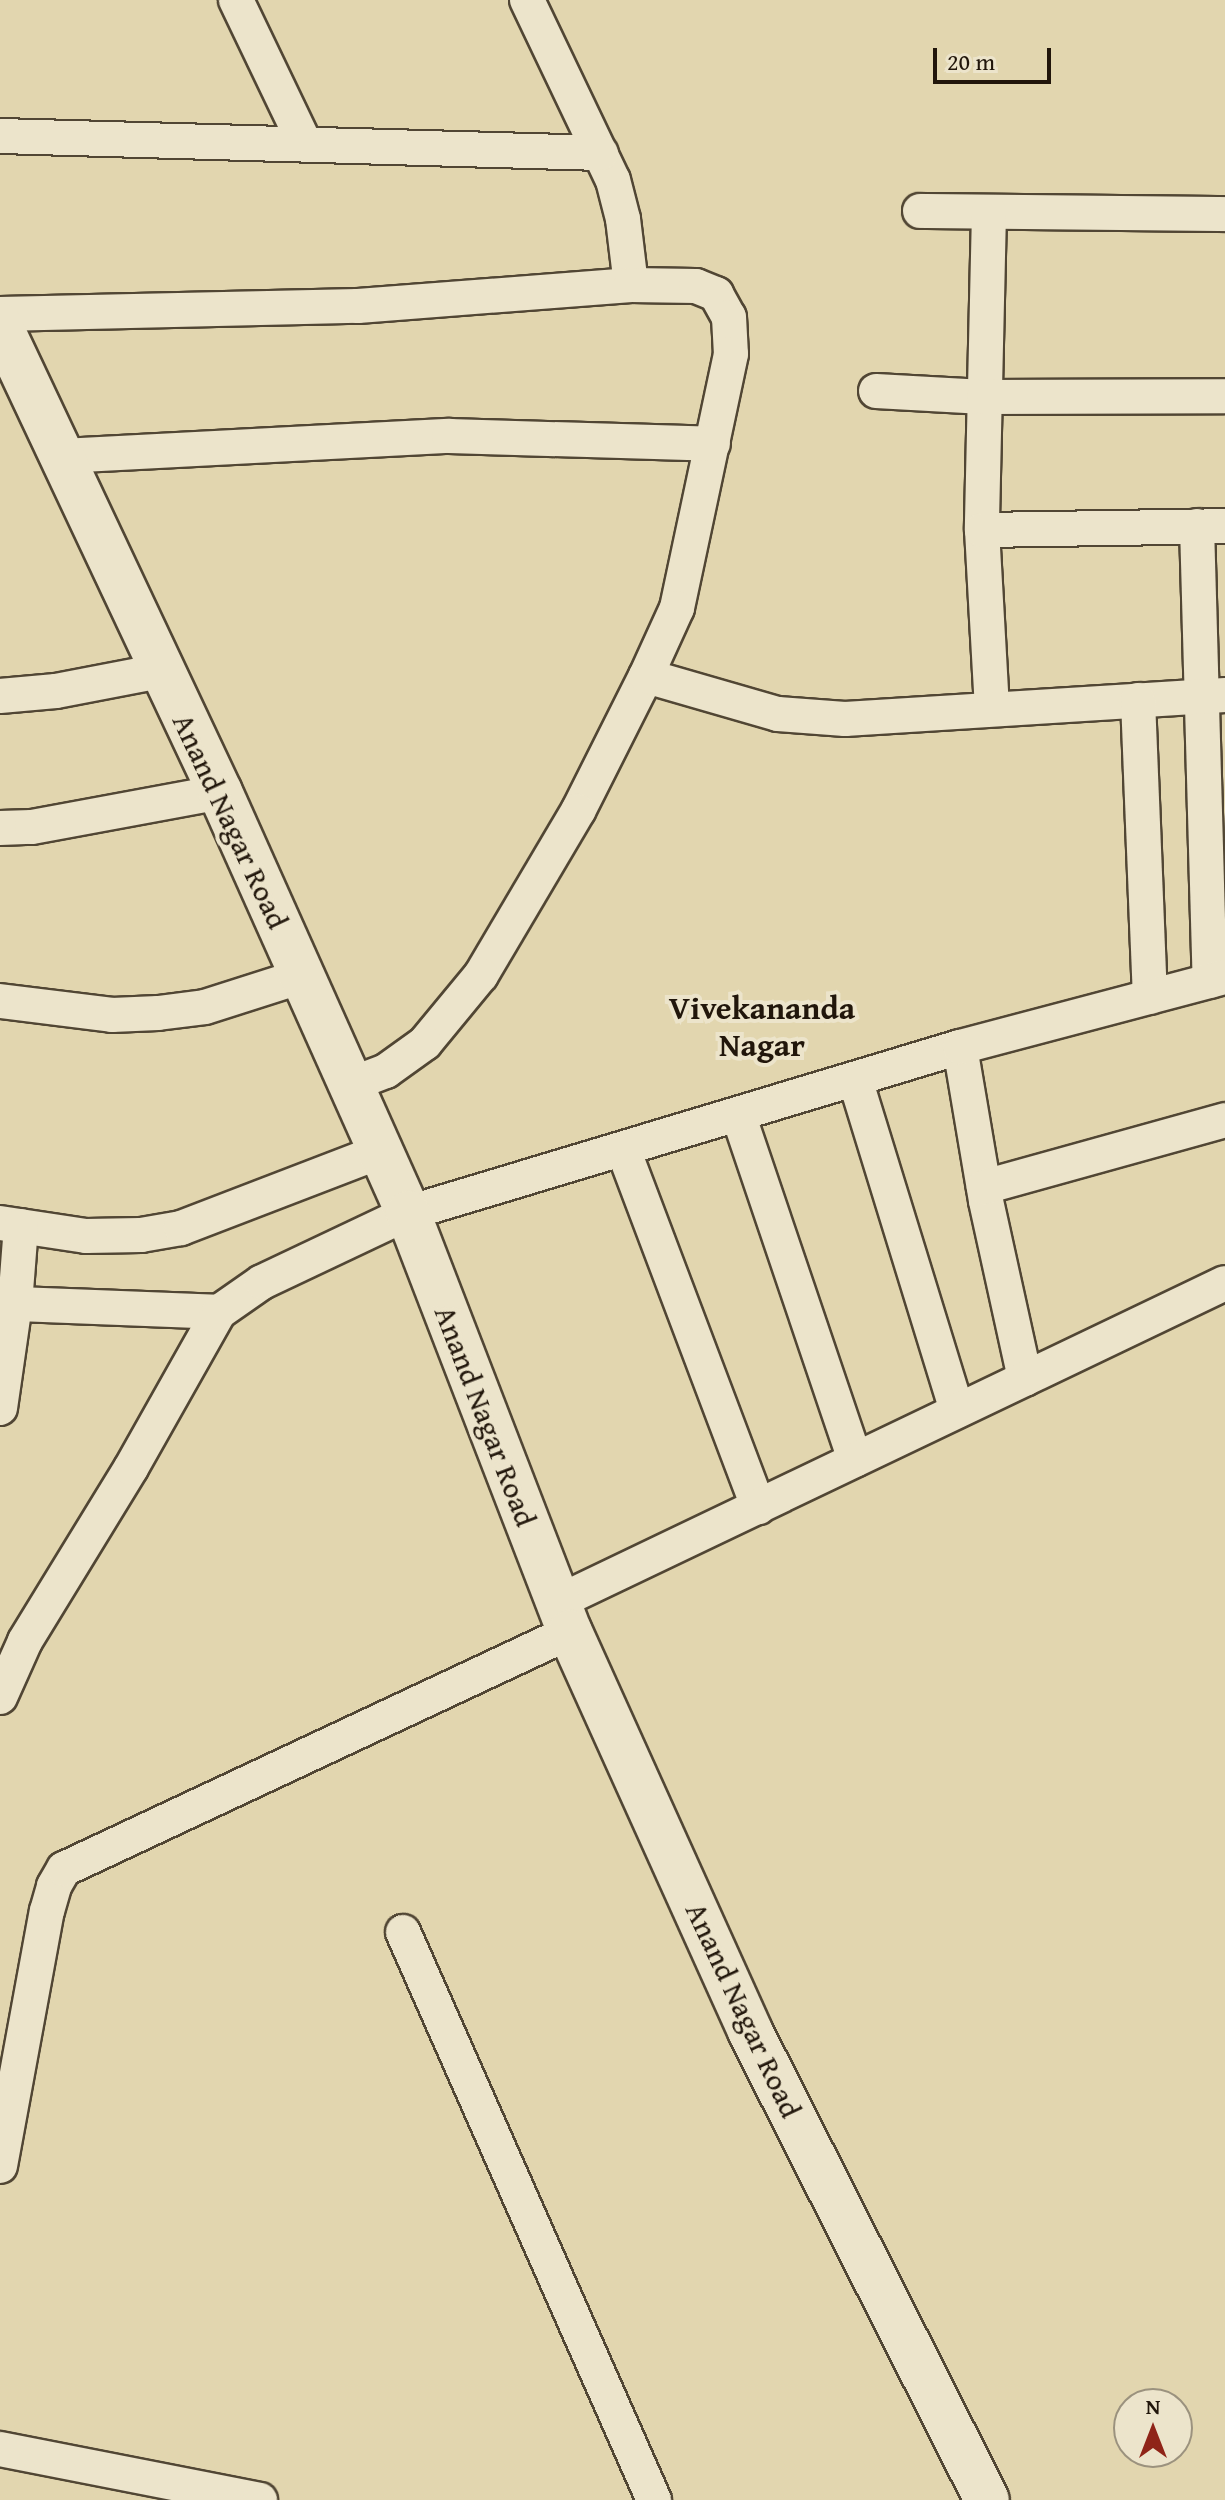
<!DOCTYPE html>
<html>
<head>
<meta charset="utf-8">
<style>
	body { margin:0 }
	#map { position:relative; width:1225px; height:2500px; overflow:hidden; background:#e2d6af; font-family:"Gentium Book Plus",serif }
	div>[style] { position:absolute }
	.roads { filter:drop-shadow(2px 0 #514634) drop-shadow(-2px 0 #514634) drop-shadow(0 2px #514634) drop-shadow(0 -2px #514634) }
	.minor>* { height:34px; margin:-17px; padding:0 17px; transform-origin:17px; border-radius:17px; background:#ece4cb }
	.tertiary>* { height:44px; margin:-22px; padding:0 22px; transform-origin:22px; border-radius:22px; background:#ece4cb }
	span { translate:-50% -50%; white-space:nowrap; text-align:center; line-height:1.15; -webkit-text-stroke:8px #ece4cb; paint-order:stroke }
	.street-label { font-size:30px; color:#21160b }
	.neighbourhood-label { font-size:32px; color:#21160b; font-weight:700 }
	.north { position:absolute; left:1113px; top:2388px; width:80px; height:80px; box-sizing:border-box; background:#ece4cb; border:2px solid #9b927e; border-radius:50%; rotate:0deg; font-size:22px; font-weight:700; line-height:32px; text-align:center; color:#21160b }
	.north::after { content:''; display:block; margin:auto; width:28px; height:36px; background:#8f2418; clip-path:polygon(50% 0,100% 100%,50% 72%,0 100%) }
	.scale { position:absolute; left:933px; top:48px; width:118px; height:36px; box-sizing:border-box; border:4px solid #21160b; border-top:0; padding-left:10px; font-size:24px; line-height:28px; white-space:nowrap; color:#21160b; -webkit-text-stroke:6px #ece4cb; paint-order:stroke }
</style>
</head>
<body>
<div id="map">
	<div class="roads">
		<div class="minor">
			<div style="left:236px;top:0;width:160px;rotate:64.4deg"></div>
			<div style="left:527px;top:0;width:199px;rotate:64.5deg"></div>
			<div style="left:613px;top:180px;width:40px;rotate:75.6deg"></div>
			<div style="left:623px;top:219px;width:66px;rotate:83.1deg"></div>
			<div style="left:0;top:136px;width:601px;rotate:1.62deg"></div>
			<div style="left:920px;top:211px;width:305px;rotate:0.6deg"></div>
			<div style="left:989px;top:212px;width:318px;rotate:91.3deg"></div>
			<div style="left:982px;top:530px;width:178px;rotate:86.8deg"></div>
			<div style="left:0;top:314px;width:358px;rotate:-1.3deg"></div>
			<div style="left:358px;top:306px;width:274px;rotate:-4.4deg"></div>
			<div style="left:631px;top:285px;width:65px;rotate:0.9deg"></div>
			<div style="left:696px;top:286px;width:22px;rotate:22deg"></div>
			<div style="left:716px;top:294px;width:26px;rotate:61deg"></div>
			<div style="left:729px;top:317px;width:37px;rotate:87deg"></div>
			<div style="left:731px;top:354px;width:260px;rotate:102deg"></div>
			<div style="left:677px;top:608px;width:75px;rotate:114.5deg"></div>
			<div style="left:646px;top:676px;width:151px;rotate:116.7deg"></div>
			<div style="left:578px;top:811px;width:191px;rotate:120.6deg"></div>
			<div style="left:481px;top:975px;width:88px;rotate:129.5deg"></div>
			<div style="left:425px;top:1043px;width:48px;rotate:144.3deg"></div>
			<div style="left:386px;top:1071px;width:39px;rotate:159deg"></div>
			<div style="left:876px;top:391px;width:108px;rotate:3.2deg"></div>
			<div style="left:984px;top:397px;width:241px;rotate:-0.2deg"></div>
			<div style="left:62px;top:456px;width:388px;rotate:-3deg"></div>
			<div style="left:449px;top:436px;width:264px;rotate:1.7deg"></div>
			<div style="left:1197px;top:526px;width:455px;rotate:88.4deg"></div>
			<div style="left:982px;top:530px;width:243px;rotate:-0.9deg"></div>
			<div style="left:646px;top:676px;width:137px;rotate:16.1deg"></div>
			<div style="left:778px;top:714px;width:67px;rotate:4.3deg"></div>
			<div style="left:845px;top:719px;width:381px;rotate:-3.6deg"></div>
			<div style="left:0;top:696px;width:56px;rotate:-5.1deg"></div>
			<div style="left:56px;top:691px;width:106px;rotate:-10.9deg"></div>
			<div style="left:1138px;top:700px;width:297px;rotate:87.7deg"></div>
			<div style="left:0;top:828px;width:32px;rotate:-2deg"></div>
			<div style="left:32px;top:827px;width:191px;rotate:-10.5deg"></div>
			<div style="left:0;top:1001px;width:113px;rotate:7.1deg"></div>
			<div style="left:112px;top:1015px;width:46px;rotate:-2.5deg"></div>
			<div style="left:158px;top:1013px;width:47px;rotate:-7.3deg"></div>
			<div style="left:205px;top:1007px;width:102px;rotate:-17.7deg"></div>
			<div style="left:960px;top:1047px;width:156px;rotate:80.4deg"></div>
			<div style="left:986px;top:1201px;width:182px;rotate:77.6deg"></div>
			<div style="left:855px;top:1079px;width:347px;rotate:72.9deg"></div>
			<div style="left:738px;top:1114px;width:365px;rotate:71.3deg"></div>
			<div style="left:623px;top:1149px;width:383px;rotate:69.3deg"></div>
			<div style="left:984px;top:1187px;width:250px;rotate:-15.5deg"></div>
			<div style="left:0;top:1223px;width:87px;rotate:8.6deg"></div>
			<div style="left:86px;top:1236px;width:55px;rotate:-1deg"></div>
			<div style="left:141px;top:1235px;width:41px;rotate:-9.9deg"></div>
			<div style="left:181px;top:1228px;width:212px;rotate:-21deg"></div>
			<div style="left:15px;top:1304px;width:204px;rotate:2.2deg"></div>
			<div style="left:0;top:1408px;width:105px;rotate:-81.8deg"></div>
			<div style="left:15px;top:1304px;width:78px;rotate:-85.6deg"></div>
			<div style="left:558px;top:1602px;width:739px;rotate:-25.56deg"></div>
			<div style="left:0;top:1697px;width:61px;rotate:-65.9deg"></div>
			<div style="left:25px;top:1641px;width:203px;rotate:-58.5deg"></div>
			<div style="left:131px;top:1468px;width:179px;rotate:-60.6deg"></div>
			<div style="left:219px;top:1312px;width:52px;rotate:-34.9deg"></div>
			<div style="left:262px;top:1282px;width:161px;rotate:-25.3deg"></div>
			<div style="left:408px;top:1213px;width:576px;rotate:-16.74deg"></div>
			<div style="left:960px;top:1047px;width:274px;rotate:-14.8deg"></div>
			<div style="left:403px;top:1932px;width:621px;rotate:66.16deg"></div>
			<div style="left:0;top:2166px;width:259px;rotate:-79.6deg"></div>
			<div style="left:47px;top:1911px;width:26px;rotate:-74deg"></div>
			<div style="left:54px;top:1886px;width:20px;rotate:-60deg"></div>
			<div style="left:64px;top:1869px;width:559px;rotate:-25.1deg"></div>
			<div style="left:0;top:2449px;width:265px;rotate:11.1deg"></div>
		</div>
		<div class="tertiary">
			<div style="left:0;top:325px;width:516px;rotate:64.78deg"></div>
			<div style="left:220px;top:792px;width:461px;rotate:65.9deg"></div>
			<div style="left:408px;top:1213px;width:449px;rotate:68.9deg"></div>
			<div style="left:570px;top:1632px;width:438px;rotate:65.7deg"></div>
			<div style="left:750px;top:2031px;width:525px;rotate:63.19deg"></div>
		</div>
	</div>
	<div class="street-label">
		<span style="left:231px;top:821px;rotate:65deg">Anand Nagar Road</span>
		<span style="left:486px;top:1416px;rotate:69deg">Anand Nagar Road</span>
		<span style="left:744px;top:2010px;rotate:65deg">Anand Nagar Road</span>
	</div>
	<div class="neighbourhood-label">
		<span style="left:762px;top:1027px">Vivekananda<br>Nagar</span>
	</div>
	<div class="north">N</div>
	<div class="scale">20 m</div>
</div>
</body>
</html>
